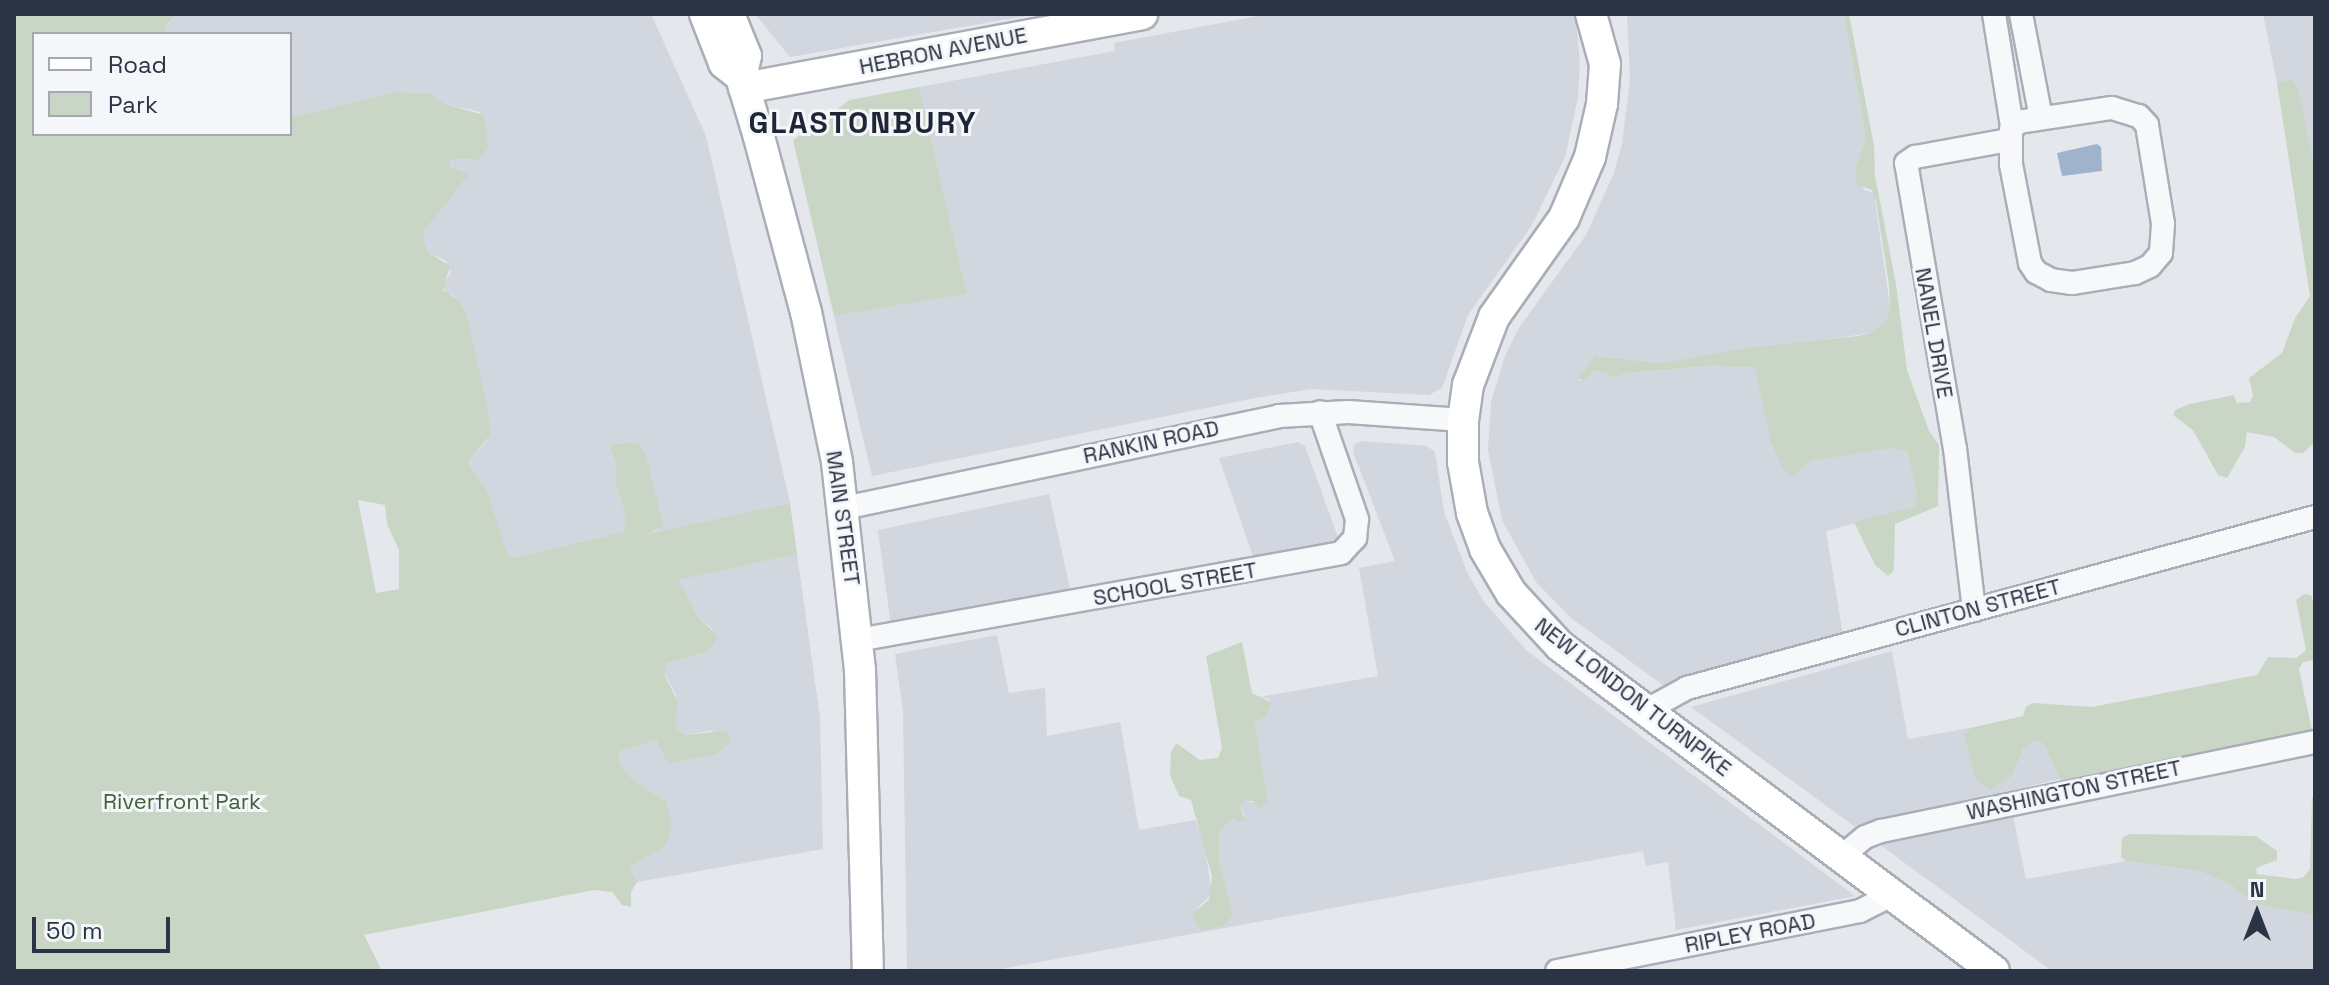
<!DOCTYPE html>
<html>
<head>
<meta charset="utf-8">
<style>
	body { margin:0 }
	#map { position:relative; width:2329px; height:985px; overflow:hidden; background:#e4e7ec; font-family:"Space Grotesk",sans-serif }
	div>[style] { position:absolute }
	.built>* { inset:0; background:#d2d6de }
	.green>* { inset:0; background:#c9d6c5 }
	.water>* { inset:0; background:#9fb4cc }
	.roads { filter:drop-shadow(2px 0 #a9aeb7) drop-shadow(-2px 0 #a9aeb7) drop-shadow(0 2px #a9aeb7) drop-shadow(0 -2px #a9aeb7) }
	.minor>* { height:22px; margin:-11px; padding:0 11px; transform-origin:11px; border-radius:11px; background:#f7f8fa }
	.secondary>* { height:30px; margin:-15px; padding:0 15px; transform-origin:15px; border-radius:15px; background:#fff }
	span { translate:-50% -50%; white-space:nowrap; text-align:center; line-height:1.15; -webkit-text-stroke:6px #f4f6f9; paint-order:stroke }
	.street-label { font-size:22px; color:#2b3445 }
	.park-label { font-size:22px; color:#3f6138 }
	.district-label { font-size:30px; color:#1d2536; font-weight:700; letter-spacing:2px }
	.frame { position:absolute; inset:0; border:16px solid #2b3445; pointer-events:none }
	.legend { position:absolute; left:32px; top:32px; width:260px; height:104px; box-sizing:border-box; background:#f4f6f9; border:2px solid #a4a8b1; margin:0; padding:10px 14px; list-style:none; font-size:24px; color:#2b3445 }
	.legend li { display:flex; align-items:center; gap:16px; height:40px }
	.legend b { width:40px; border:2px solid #a4a8b1 }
	.north { position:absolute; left:2217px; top:873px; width:80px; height:80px; -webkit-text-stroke:6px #f4f6f9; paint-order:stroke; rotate:0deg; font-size:22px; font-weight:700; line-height:32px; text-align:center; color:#2b3445 }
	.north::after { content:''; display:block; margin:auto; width:28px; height:36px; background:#2b3445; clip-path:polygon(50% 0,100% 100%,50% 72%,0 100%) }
	.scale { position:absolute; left:32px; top:917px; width:138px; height:36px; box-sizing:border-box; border:4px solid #2b3445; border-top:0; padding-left:10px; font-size:24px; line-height:28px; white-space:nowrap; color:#2b3445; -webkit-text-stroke:6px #f4f6f9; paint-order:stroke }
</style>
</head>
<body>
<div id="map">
	<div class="built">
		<div style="clip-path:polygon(177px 14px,651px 14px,706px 136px,790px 503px,647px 535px,660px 529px,609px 446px,616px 464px,615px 483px,626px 517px,623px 532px,514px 558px,508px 556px,487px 490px,468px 462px,487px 440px,488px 409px,455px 296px,447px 293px,442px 286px,451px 272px,446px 261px,428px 252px,424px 240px,424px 231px,438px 213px,453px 168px,449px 162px,453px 159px,478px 160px,480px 112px,445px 104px,429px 93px,395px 92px,290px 118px,290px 34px,166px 34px,165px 28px)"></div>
		<div style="clip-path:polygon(755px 14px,1037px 14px,790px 57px)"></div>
		<div style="clip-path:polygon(1269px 14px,1575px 14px,1580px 62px,1578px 97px,1565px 157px,1532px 225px,1468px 315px,1442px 388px,1429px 395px,1312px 389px,1260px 397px,872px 476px,834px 316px,967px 294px,919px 87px,1115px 51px,1114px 43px)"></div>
		<div style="clip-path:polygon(1627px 14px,1844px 14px,1866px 139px,1856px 167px,1864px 190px,1874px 193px,1890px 307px,1885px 322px,1871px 333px,1662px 363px,1595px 356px,1578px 380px,1583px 381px,1594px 371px,1605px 372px,1613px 378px,1628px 373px,1711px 366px,1755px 368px,1793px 476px,1812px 461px,1892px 448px,1907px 451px,1917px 496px,1914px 507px,1826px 531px,1843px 635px,1663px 685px,1571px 618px,1536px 582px,1502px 520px,1488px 450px,1491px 402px,1505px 356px,1519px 328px,1586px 235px,1614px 173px,1622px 144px,1630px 79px)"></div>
		<div style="clip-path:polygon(2263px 14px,2315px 14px,2315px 171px,2299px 90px,2292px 81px,2277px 83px)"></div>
		<div style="clip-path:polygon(1361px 441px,1427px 446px,1435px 452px,1444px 512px,1467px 572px,1484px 602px,1527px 651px,1855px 896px,1676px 930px,1668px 862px,1646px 866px,1643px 851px,990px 971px,907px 971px,903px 711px,895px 654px,997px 635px,1009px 693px,1045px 688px,1047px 736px,1120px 722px,1139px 830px,1195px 820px,1204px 841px,1212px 894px,1196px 909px,1233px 914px,1219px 861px,1218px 831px,1228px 820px,1245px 815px,1240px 808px,1245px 801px,1263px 805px,1268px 801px,1255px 721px,1270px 699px,1260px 697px,1378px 676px,1359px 568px,1395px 561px,1353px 452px,1354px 445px)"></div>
		<div style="clip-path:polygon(1298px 442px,1305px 446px,1339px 540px,1254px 559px,1219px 458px)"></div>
		<div style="clip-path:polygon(1049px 494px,1071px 593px,891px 626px,878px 530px)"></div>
		<div style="clip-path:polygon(797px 554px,820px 717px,823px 849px,637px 882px,629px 867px,660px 850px,666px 801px,630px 777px,620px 763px,619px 752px,656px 740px,665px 759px,715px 730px,684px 735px,676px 727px,676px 695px,663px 670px,666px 664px,708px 651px,713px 630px,697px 615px,678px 580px)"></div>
		<div style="clip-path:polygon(1892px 651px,1908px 739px,1970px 728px,1964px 734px,2012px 776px,2023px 749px,2037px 741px,2044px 744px,2061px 779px,1854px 826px,1691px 707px)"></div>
		<div style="clip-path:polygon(2012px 811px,2026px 879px,2126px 861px,2199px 871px,2230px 884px,2255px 904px,2315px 916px,2315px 971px,2052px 971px,1872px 839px)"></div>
	</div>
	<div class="green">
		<div style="clip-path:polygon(evenodd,14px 14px,177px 14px,165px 27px,166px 34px,34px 34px,34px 134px,290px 134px,290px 118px,395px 92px,429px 93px,445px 104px,484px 115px,488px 148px,478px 160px,453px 159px,449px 162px,452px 168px,469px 174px,424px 231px,424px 240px,428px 252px,450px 266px,443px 290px,459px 300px,467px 317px,488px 409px,490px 435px,468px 462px,487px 490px,508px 556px,514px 558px,623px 532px,626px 517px,615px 483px,616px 464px,609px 445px,637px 442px,645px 453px,664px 526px,648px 534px,790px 503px,797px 554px,679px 580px,697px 615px,718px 637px,708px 651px,666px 664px,665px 676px,677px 700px,676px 727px,684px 735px,725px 731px,732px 740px,716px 754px,671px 763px,665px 759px,656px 740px,619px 752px,620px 763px,630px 777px,666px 801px,671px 821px,669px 838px,660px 850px,629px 867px,637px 882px,631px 892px,631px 907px,622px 905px,612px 892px,594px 890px,364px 935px,382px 971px,14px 971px,14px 14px,358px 500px,385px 505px,387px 524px,399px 550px,399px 589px,376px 593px,358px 500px)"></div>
		<div style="clip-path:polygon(1844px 14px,1849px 14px,1874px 146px,1875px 176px,1896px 284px,1907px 370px,1929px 431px,1939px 445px,1938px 506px,1895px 524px,1894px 570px,1888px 576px,1875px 565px,1854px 522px,1914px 507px,1917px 496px,1907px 451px,1892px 448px,1812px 461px,1793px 476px,1783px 469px,1771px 442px,1755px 368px,1711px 366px,1628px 373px,1613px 378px,1605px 372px,1594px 371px,1583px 381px,1578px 378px,1595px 356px,1662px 363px,1748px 348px,1858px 336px,1871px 333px,1885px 322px,1890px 307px,1889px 285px,1876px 201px,1872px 190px,1856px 184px,1856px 167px,1866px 139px)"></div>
		<div style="clip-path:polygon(2292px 80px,2299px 90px,2315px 171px,2315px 442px,2303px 453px,2295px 453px,2274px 437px,2247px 432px,2245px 447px,2227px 478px,2218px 475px,2193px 430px,2173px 415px,2175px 410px,2190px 404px,2234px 395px,2237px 403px,2250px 402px,2253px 396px,2249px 378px,2282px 353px,2295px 318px,2310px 296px,2277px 83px)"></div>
		<div style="clip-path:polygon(919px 87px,967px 294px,834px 316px,793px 140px,850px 100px)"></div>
		<div style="clip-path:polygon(2304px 594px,2311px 595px,2315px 606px,2315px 660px,2303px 662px,2299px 669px,2312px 731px,2062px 783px,2044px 744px,2037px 741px,2023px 749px,2012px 776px,1990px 790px,1975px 778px,1964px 734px,1970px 728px,2023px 716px,2026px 707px,2033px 703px,2092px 707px,2257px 675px,2268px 657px,2296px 658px,2306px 650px,2296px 600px)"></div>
		<div style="clip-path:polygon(1242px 642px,1252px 693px,1272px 703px,1265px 717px,1255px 721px,1268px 801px,1259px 809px,1253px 801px,1245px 801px,1240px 808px,1245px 820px,1241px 822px,1233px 818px,1219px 831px,1219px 861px,1233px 914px,1227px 924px,1201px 931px,1191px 914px,1209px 900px,1212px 876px,1191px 800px,1179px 796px,1170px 775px,1171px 752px,1176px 743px,1200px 760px,1218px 758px,1222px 748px,1206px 656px)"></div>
		<div style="clip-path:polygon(2315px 795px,2315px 916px,2255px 904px,2230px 884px,2199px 871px,2126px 861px,2121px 857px,2122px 838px,2129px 834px,2256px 836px,2277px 851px,2277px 860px,2256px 868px,2257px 874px,2295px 879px,2304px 877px,2310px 869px,2312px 798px)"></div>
	</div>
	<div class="water">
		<div style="clip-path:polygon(2097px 144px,2101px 147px,2102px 171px,2062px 176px,2057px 153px)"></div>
	</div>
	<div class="roads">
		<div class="minor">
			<div style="left:1994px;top:14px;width:114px;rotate:80.9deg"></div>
			<div style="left:2021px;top:14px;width:106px;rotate:79.1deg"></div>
			<div style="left:2112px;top:108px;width:28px;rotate:17deg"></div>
			<div style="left:2139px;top:116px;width:12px;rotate:48deg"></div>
			<div style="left:2147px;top:125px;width:100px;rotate:80.8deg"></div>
			<div style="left:2163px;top:224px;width:29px;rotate:94deg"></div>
			<div style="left:2161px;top:253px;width:17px;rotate:130deg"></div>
			<div style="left:2150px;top:266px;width:17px;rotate:155deg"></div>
			<div style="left:2135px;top:273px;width:64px;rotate:171deg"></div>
			<div style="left:2072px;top:283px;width:21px;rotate:-172deg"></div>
			<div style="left:2051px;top:280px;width:17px;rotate:-152deg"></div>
			<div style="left:2036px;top:272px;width:11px;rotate:-124deg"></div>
			<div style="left:2030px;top:263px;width:101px;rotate:-100.9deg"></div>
			<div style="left:2011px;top:164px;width:34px;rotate:-90deg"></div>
			<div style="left:2011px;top:130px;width:11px;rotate:-49deg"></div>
			<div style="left:2018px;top:122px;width:95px;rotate:-8.5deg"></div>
			<div style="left:844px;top:508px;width:445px;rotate:-11.9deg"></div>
			<div style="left:1279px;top:416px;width:69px;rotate:-3.3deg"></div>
			<div style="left:1348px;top:412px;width:115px;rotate:4deg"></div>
			<div style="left:1974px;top:610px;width:162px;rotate:-96.7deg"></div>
			<div style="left:1955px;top:449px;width:290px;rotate:-99.7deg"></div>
			<div style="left:1906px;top:163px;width:11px;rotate:-34deg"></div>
			<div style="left:1915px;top:157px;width:96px;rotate:-10.3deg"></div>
			<div style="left:858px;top:640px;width:491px;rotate:-10.2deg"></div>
			<div style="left:1341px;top:553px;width:21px;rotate:-47deg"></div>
			<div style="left:1355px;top:538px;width:19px;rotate:-84deg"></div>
			<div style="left:1357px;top:519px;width:113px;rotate:-109.1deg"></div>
			<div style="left:1645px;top:711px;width:48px;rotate:-28.7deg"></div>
			<div style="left:1687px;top:688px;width:651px;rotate:-15.23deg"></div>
			<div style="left:1841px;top:857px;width:31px;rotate:-40deg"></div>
			<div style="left:1865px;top:837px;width:17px;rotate:-21deg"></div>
			<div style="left:1881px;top:831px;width:443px;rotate:-11.6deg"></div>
			<div style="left:1557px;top:971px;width:309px;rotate:-11.2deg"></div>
			<div style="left:1860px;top:911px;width:36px;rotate:-27deg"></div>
		</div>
		<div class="secondary">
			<div style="left:705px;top:14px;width:53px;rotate:68.8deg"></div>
			<div style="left:724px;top:63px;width:22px;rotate:39deg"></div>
			<div style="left:741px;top:77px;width:63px;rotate:73.3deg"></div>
			<div style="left:759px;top:137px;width:181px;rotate:75deg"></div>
			<div style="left:806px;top:312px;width:153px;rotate:78.3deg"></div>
			<div style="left:837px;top:462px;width:209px;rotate:83.7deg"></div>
			<div style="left:860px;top:670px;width:301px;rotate:88.5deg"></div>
			<div style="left:729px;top:14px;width:45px;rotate:68deg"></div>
			<div style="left:746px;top:56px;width:22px;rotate:103deg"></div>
			<div style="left:1591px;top:14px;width:52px;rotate:74.4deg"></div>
			<div style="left:1605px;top:64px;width:40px;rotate:94.3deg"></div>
			<div style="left:1602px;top:104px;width:54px;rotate:102.8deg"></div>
			<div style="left:1590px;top:157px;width:66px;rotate:113.1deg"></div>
			<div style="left:1564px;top:218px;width:121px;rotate:125.3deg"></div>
			<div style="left:1494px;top:317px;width:73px;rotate:110.9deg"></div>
			<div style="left:1468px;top:385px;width:35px;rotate:98deg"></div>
			<div style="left:1463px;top:420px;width:42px;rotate:90deg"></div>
			<div style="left:1463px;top:462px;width:52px;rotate:80deg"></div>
			<div style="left:1472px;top:513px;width:38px;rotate:70deg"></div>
			<div style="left:1485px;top:549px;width:51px;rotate:59.4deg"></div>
			<div style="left:1511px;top:593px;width:72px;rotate:47.2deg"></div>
			<div style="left:1560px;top:646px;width:542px;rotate:36.83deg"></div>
			<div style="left:744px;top:88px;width:405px;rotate:-10.5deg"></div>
		</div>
	</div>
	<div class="street-label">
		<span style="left:943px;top:51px;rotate:-11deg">HEBRON AVENUE</span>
		<span style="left:1934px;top:333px;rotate:80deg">NANEL DRIVE</span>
		<span style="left:1151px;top:442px;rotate:-12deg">RANKIN ROAD</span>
		<span style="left:843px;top:518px;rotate:82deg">MAIN STREET</span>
		<span style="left:1175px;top:584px;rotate:-10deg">SCHOOL STREET</span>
		<span style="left:1978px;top:608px;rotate:-15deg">CLINTON STREET</span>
		<span style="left:1633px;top:697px;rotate:38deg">NEW LONDON TURNPIKE</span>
		<span style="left:2074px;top:790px;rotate:-12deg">WASHINGTON STREET</span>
		<span style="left:1750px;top:933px;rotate:-11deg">RIPLEY ROAD</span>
	</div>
	<div class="park-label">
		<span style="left:182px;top:802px">Riverfront Park</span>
	</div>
	<div class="district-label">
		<span style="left:863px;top:123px">GLASTONBURY</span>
	</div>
	<div class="frame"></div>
	<ul class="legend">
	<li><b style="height:10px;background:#fff"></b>Road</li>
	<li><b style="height:22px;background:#c9d6c5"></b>Park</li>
	</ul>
	<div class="north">N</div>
	<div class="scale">50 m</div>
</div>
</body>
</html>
